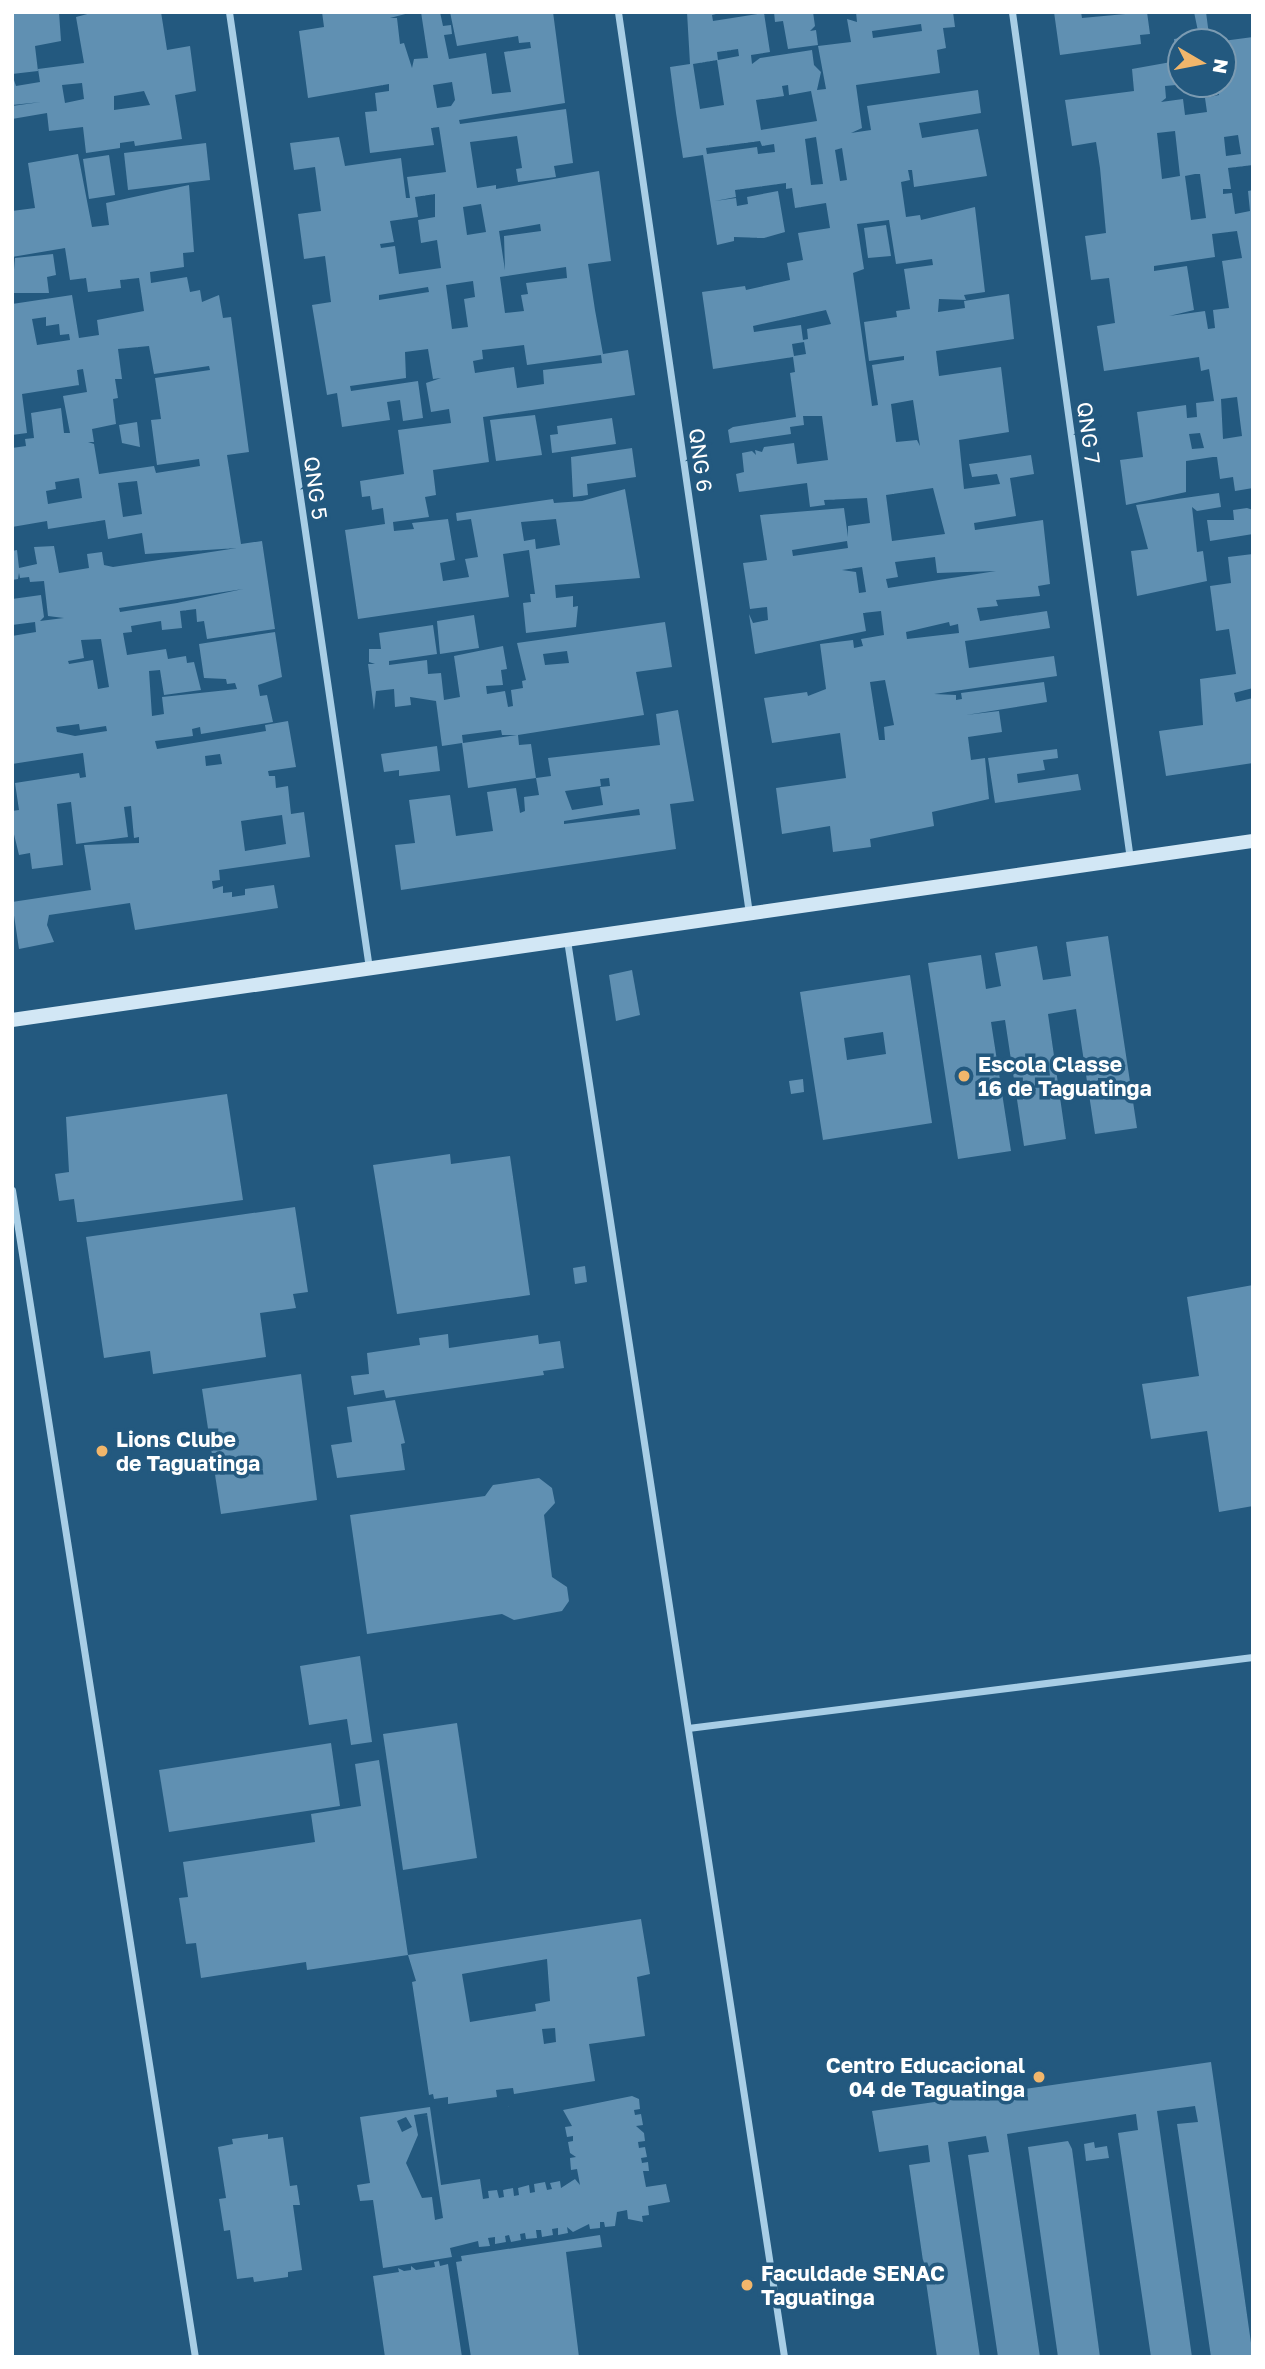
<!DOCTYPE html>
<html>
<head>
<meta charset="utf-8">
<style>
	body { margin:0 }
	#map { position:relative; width:1265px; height:2369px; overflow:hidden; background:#23597f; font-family:"Golos Text",sans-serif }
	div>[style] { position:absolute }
	.building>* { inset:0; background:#6090b2 }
	.street>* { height:7px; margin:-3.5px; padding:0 3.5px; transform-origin:3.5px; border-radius:3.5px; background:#a8cee6 }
	.secondary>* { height:14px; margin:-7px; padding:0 7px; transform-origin:7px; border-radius:7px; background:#d2e7f5 }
	.dots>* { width:19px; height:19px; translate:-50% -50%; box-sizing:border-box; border:4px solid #23597f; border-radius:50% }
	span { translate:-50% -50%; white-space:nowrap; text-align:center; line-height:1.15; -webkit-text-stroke:7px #23597f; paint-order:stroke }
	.street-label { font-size:21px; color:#fff }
	.poi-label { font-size:21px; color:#fff; font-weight:700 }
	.left { translate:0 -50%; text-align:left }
	.right { translate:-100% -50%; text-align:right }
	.frame { position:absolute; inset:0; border:14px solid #fff; pointer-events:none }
	.north { position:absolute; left:1167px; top:28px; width:70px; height:70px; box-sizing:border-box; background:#23597f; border:2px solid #7b9bb2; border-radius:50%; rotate:100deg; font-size:19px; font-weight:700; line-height:28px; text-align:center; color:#fff }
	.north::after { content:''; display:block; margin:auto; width:24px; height:32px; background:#f1b66b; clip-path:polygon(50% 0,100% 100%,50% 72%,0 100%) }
</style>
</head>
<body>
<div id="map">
	<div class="building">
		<div style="clip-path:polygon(12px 12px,59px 12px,61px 41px,35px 46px,38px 71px,12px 74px)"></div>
		<div style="clip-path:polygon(evenodd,95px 12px,161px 12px,167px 50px,190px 46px,196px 91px,175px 95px,182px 139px,135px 146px,134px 141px,120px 143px,120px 148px,86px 153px,83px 127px,49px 131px,47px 113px,12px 119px,12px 106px,41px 102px,12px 105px,12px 74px,16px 86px,40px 82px,38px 69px,84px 63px,76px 17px,95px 12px,82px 83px,84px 99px,65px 103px,62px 85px,82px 83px,95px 12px,144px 91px,150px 105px,114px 110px,114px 96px,144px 91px)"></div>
		<div style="clip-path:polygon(evenodd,322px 12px,413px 12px,390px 18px,397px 18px,400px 44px,404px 43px,412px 68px,414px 59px,428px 58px,421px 12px,440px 12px,443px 26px,451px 25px,452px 34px,444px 35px,449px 59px,486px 53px,492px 94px,511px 92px,504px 52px,531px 48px,530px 42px,519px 43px,518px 36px,457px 46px,450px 12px,553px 12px,565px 103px,459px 120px,460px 124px,566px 109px,573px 163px,554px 166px,556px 177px,518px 182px,516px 169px,522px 168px,517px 136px,470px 142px,477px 188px,496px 185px,496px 189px,599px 171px,611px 261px,588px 264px,595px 310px,603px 354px,628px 350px,635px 395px,483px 417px,489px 462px,433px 470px,436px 495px,425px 497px,429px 517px,393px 522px,394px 531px,414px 529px,412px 523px,448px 519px,455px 560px,440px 563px,443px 581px,469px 577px,465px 559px,478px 557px,471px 519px,457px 521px,456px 513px,553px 499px,554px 503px,582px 501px,625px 489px,640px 578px,555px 585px,556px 598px,573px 596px,573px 607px,578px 606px,576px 627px,526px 633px,523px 603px,531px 602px,530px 594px,535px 594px,529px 550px,503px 554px,509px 597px,358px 619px,345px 530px,385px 524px,383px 508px,372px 510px,370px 496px,362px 497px,360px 481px,404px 474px,398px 430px,451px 423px,449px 409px,431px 412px,426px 383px,441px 378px,433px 379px,428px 349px,405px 352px,406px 378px,350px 386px,351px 391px,418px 381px,423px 418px,403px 421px,400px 400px,387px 402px,390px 420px,342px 427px,337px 393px,327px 395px,312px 305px,331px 302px,325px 256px,304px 259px,298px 214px,321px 211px,315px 167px,294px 170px,290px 143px,339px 137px,345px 166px,401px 158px,406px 198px,410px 198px,407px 177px,446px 172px,439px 127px,431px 128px,434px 145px,370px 153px,365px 112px,377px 111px,375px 93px,389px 91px,389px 84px,308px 98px,299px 31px,324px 27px,322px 12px,452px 82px,455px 100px,451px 106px,437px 108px,433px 85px,452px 82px,322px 12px,435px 194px,435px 217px,418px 220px,421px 243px,437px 240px,441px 268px,399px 274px,395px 246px,381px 248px,380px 244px,394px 242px,390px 221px,418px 217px,415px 197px,435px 194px,322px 12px,481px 204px,486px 232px,467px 235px,463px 207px,481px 204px,322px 12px,540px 224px,541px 231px,504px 236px,505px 270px,499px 231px,540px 224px,322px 12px,566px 267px,567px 278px,526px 283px,528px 294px,521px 295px,524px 311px,505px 313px,500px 277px,566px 267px,322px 12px,473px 281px,475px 297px,464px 299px,468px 327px,452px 329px,446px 285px,473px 281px,322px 12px,428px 287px,429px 292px,379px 300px,379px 295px,428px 287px,322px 12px,524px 345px,527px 365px,601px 355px,602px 363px,543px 370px,544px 384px,517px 388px,514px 367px,475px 373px,473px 361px,483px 359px,482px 350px,524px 345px,322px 12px,556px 519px,560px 545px,536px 549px,535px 539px,524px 541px,521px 522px,556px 519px)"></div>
		<div style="clip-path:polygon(evenodd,687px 12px,724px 12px,712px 15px,713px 21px,764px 13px,770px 52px,751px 55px,752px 64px,760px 58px,812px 50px,814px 65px,821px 72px,817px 90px,826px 89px,818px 46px,851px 42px,847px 19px,857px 22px,856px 12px,953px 12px,955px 27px,943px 28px,946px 48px,937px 50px,940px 73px,856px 85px,862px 128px,851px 133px,871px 130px,867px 106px,978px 90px,981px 113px,919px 123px,922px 138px,978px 129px,987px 176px,914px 187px,912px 170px,908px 170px,910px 180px,901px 182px,906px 217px,920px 215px,921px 220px,975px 207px,985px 292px,964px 295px,966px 300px,939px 299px,938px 312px,965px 308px,964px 301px,1009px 294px,1014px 339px,936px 351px,939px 376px,1001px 367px,1009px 432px,959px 440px,964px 489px,1000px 484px,997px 474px,972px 477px,969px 464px,1031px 455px,1034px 474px,1010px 478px,1016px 516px,974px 523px,975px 530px,1043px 520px,1050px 584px,1038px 586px,1040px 596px,996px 600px,998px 606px,977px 608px,980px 621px,1047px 611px,1050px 628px,965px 641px,969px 668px,1054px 656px,1057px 676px,934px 694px,956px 695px,956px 700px,962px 699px,961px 693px,1044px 682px,1047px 702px,966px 715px,999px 711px,1002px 732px,968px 737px,971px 760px,985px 758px,989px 799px,932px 812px,934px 826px,870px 839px,871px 847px,833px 852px,830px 826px,782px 834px,776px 788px,846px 778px,840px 733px,772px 743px,764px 698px,807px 692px,808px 696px,826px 689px,820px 644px,853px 640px,854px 648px,863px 646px,861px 639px,884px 635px,881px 611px,863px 613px,866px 631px,755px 654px,749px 614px,753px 623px,768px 620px,767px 607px,750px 609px,743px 563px,767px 560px,760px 515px,844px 508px,848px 537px,848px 526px,870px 523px,867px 498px,824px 500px,825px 505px,810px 507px,807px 483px,739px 492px,736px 474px,744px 472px,742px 453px,752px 451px,756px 455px,755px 450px,762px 452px,764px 447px,794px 443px,797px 464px,828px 460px,822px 416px,803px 416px,804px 425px,790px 427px,791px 434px,730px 443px,728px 430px,733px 427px,796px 417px,790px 373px,795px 372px,793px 357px,713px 369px,702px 292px,745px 286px,746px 290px,790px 280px,787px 263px,803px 260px,798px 233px,830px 228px,826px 203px,795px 208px,792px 188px,786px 189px,786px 183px,735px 190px,736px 197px,715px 201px,736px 198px,737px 206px,748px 204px,747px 197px,778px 191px,785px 232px,764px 238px,734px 237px,734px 241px,717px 245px,703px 155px,683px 158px,676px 113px,670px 67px,690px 64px,687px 12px,921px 24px,922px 31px,873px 38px,872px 31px,921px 24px,687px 12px,738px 49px,739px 56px,718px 60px,717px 52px,738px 49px,687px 12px,717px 60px,724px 105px,700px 109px,693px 64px,717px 60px,687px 12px,788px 85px,789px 95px,811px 91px,817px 121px,761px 130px,756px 100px,784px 96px,782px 86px,788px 85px,687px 12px,816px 137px,823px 184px,811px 185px,805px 139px,816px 137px,687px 12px,760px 141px,762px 146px,774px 144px,775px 152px,758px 154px,757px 147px,707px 154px,706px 148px,760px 141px,687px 12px,842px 148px,847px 180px,840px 181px,835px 150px,842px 148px,687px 12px,889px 220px,896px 264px,932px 259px,933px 265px,904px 269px,910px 309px,896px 311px,897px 317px,864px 322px,869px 361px,904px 356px,904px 360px,872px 365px,878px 405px,872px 406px,853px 273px,864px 269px,857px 224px,889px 220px,687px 12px,826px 310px,831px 324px,807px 329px,808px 339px,803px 340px,801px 325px,754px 332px,753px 326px,826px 310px,687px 12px,804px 342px,806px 354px,794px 356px,792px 344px,804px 342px,687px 12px,913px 400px,920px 446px,917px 440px,896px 442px,891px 404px,913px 400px,687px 12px,933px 488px,945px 534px,892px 541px,886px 495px,933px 488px,687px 12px,847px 541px,848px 548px,793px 556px,792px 550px,847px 541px,687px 12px,935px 557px,937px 573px,996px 571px,888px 588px,886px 579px,898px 577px,895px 562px,935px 557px,687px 12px,862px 567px,866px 592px,859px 593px,856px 572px,842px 570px,862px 567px,687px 12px,949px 622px,950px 626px,958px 624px,959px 633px,907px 639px,906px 632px,949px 622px,687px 12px,885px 680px,894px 725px,884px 727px,885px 740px,879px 740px,870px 682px,885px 680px)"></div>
		<div style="clip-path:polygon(774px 12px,813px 12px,815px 26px,810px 31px,816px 30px,818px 45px,788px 49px,783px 21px,775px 22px)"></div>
		<div style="clip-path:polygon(1054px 12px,1081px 12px,1082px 18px,1147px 12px,1150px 34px,1140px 35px,1141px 44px,1060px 55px)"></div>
		<div style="clip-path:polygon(1194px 12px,1206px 12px,1209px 35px,1203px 36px,1203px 42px,1181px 42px,1178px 79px,1174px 39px,1199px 36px)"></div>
		<div style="clip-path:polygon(evenodd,1253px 37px,1253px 165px,1228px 168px,1231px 189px,1223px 189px,1223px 194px,1232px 193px,1235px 214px,1250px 211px,1248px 191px,1253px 190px,1253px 488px,1235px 491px,1233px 477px,1220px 479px,1217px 457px,1213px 457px,1186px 461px,1186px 492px,1126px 505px,1120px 460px,1143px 457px,1137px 412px,1186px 405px,1187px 418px,1197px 417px,1196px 403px,1214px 401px,1209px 369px,1201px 371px,1199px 357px,1104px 371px,1097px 326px,1115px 323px,1109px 278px,1091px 280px,1085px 236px,1106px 233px,1100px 168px,1096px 142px,1072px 146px,1065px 100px,1134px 91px,1132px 69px,1171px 62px,1176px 85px,1165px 86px,1166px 98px,1161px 102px,1183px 99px,1185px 115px,1207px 112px,1205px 98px,1219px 95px,1217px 84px,1223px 84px,1223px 41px,1253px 37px,1175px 131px,1180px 176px,1162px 179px,1157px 133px,1175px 131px,1253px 37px,1238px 135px,1241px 154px,1226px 156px,1224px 137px,1238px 135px,1253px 37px,1195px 174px,1200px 174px,1206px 218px,1191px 220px,1185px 176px,1195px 174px,1253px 37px,1237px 231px,1242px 258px,1222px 261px,1229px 308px,1213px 310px,1215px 328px,1208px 329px,1205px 311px,1169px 316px,1194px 310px,1187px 266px,1154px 271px,1154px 266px,1215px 257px,1212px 234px,1237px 231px,1253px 37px,1237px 397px,1242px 436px,1223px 439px,1221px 399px,1237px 397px,1253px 37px,1200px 433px,1204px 448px,1192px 449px,1189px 434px,1200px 433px)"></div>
		<div style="clip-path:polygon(206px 143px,210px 180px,128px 190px,124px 153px)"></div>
		<div style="clip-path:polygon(evenodd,78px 154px,92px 227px,109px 225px,106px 203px,189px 185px,194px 252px,183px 253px,184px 267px,150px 272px,151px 283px,187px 277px,190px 292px,200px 290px,202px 302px,219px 295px,223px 318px,231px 317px,249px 452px,227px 455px,241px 544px,262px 541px,275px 629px,207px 639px,204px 621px,197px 622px,196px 609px,180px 611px,182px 628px,162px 630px,161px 621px,131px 626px,132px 632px,123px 633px,127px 655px,166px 649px,168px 659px,186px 656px,187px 663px,194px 662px,201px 690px,164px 695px,160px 670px,149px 671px,152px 716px,164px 714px,162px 697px,237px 689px,235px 683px,227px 684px,226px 679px,204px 678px,199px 644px,275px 632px,282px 677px,258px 685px,260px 696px,267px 695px,273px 722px,201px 734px,200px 727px,192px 729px,193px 736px,155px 741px,157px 749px,266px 731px,265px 725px,288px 721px,296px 767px,268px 771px,269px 776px,275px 776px,276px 788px,288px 786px,291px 814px,304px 812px,310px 857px,219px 870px,220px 880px,212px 881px,213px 889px,223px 886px,223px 893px,232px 892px,232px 897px,245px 895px,245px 889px,274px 885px,278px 908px,135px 930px,130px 903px,49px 915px,47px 925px,54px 942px,19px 949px,12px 902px,91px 890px,84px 845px,139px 843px,139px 837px,134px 838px,131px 806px,124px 807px,128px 837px,76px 844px,71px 802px,57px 804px,63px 865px,32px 869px,30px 853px,19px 855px,12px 826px,12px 811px,19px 810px,15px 783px,79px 773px,80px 778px,86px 777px,83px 753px,12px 764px,12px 636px,36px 632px,35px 622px,12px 625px,12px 599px,41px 595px,44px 617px,40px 621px,64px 618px,48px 616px,44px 581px,30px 582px,29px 577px,20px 578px,19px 573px,18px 579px,12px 580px,12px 551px,17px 550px,19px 568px,37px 564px,34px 547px,54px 546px,59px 573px,89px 568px,87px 554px,102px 552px,104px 565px,113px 567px,237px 548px,145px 554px,142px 533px,108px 539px,105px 520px,48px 529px,47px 521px,12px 527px,12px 448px,26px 446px,25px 439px,34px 438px,31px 413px,61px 408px,64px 433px,70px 433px,63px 396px,87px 392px,83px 369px,77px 370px,79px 385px,22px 394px,27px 433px,12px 435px,12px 304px,72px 295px,79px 338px,99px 335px,97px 320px,144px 311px,139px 278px,120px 280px,121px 288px,88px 292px,86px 278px,70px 280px,65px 248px,12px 257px,12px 211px,35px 208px,28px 163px,78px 154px,46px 317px,46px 326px,59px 324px,60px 335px,69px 334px,70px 340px,37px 345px,32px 319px,46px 317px,78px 154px,149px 346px,154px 374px,209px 366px,210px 370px,155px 378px,161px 419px,151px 420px,157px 465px,199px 459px,200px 466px,156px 473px,154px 466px,99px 474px,94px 444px,88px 442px,94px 442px,92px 429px,116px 424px,113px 399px,118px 398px,115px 379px,122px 379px,118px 349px,149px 346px,78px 154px,79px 478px,82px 498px,48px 504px,46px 491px,56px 489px,55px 482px,79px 478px,78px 154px,137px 481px,142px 514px,123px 517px,118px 483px,137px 481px,78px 154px,243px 589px,177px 603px,120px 612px,119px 608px,243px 589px,78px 154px,101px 639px,109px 687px,98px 689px,93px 660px,69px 664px,68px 661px,84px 658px,81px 640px,101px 639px,78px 154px,79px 724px,80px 730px,106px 726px,107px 731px,75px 736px,57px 732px,56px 727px,79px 724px,78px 154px,220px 754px,222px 764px,206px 766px,205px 756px,220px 754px,78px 154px,282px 815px,286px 844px,245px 851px,241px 821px,282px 815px)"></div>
		<div style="clip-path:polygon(109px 155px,115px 195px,89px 199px,83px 159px)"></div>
		<div style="clip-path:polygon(886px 225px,891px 256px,868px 258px,864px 228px)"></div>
		<div style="clip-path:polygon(53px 254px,56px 275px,47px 277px,49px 293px,12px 293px,15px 258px)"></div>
		<div style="clip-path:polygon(535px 415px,542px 455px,496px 461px,490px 420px)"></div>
		<div style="clip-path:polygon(612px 418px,616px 444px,552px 453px,550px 435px,558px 434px,557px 426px)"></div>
		<div style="clip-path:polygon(137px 422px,140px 447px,122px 443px,119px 425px)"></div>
		<div style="clip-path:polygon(632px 448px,636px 477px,587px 484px,588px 495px,573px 497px,571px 457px)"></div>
		<div style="clip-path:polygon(1219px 493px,1221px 507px,1197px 511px,1192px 507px,1197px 552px,1203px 551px,1207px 581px,1137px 596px,1131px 551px,1148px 549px,1136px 505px)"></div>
		<div style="clip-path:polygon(1247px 508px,1253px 510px,1253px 534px,1210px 541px,1207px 520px,1234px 520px,1233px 510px)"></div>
		<div style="clip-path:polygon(1253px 554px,1253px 688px,1234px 693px,1236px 702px,1253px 698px,1253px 763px,1166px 776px,1159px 731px,1203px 725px,1200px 679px,1236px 674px,1229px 629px,1216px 631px,1210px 586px,1231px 583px,1228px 557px)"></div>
		<div style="clip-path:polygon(474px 615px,479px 648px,440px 654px,437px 621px)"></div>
		<div style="clip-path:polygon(evenodd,665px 622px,672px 667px,636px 672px,644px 715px,518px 735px,519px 745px,531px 744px,536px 778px,468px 788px,462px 743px,442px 746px,436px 701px,410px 697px,411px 705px,395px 707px,394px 689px,376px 691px,374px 710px,368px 664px,375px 664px,369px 662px,369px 649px,381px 649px,379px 633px,433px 625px,437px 654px,389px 661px,389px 665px,427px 660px,428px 674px,441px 673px,444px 700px,460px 697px,454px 656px,503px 646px,507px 669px,501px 670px,503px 685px,486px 686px,487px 694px,505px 691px,508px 707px,513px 706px,511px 690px,523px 688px,522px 681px,526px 680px,517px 643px,665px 622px,567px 651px,569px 663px,545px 665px,543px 654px,567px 651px,665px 622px,501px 730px,502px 735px,517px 735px,463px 743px,462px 735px,501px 730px)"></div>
		<div style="clip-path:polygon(evenodd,678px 710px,694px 801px,670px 804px,676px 849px,401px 890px,395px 845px,415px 843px,409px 800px,450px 795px,456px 836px,493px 831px,487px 792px,516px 788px,520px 813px,525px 811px,524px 797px,539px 795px,536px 778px,551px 776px,548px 758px,660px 745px,656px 714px,678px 710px,609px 778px,610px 786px,600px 787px,603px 805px,572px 810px,565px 791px,601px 786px,600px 779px,609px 778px,678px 710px,639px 809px,640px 815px,564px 824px,564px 821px,639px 809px)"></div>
		<div style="clip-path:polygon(437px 746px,440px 771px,399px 776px,399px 770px,384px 772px,381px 754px)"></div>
		<div style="clip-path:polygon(1057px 749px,1058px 758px,1043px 760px,1045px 770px,1017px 774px,1018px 783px,1078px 774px,1081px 790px,995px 803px,988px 758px)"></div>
		<div style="clip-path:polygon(1108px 936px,1137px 1128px,1095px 1134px,1076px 1009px,1048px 1014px,1066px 1139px,1024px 1146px,1005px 1020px,991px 1022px,1011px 1151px,958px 1159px,928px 963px,981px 955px,986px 989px,1001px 986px,995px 953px,1037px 946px,1043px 980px,1071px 976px,1066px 942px)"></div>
		<div style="clip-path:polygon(632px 970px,640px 1015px,616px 1021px,609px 975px)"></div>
		<div style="clip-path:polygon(evenodd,910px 975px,932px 1123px,823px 1140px,800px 992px,910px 975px,883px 1032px,886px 1054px,847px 1060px,844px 1038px,883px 1032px)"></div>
		<div style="clip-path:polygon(803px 1079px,804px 1092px,791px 1094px,789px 1081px)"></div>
		<div style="clip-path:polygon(227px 1094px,243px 1200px,82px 1222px,77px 1222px,74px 1199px,59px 1201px,55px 1174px,69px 1172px,66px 1117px)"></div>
		<div style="clip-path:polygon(450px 1154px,451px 1164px,510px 1156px,530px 1295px,397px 1314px,373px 1165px)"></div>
		<div style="clip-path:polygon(295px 1207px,308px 1292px,293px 1294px,296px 1308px,260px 1313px,266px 1357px,153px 1374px,150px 1351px,104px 1358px,86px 1237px)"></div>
		<div style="clip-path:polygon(585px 1266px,587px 1282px,575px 1284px,573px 1268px)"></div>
		<div style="clip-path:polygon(1253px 1285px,1253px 1506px,1219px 1512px,1207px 1431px,1151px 1439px,1142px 1384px,1199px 1376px,1187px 1297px)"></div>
		<div style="clip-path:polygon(448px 1334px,449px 1348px,538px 1335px,539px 1344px,560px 1341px,564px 1368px,543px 1371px,544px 1375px,386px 1398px,384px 1390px,354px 1395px,351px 1376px,369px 1374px,367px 1353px,420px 1345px,419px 1338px)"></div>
		<div style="clip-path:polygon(301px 1374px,317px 1500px,221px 1514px,202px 1389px)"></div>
		<div style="clip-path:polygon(395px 1400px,405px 1443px,401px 1444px,405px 1470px,337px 1478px,331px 1445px,352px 1442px,347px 1407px)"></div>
		<div style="clip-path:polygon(539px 1478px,552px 1488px,555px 1503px,544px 1515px,552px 1577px,567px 1587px,569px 1601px,562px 1611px,514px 1620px,502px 1614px,367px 1634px,350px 1515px,485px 1496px,493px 1485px)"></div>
		<div style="clip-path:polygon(360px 1656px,372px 1742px,351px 1745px,347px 1719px,309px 1725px,300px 1666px)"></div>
		<div style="clip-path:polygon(457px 1723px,477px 1858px,403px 1870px,383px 1734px)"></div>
		<div style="clip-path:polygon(331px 1743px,340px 1806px,169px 1832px,159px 1770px)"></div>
		<div style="clip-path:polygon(evenodd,379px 1760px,408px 1955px,641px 1919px,650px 1974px,637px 1977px,645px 2036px,589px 2044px,595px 2081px,514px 2094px,513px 2088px,496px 2090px,497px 2097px,448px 2104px,448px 2097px,434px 2099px,433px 2094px,429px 2095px,412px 1982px,416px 1981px,408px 1955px,307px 1970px,306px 1962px,201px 1978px,196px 1943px,186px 1944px,179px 1898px,188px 1897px,183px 1862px,315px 1842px,311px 1814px,361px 1806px,355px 1764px,379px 1760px,547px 1959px,550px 2001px,535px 2004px,536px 2011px,470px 2022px,462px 1974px,547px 1959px,379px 1760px,555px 2028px,556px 2042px,544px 2044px,542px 2029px,555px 2028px)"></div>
		<div style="clip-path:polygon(1211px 2062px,1253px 2357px,1211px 2357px,1177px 2124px,1198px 2122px,1195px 2106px,1157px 2111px,1192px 2357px,1151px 2357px,1118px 2133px,1138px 2130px,1136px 2114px,1007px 2134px,1040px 2357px,998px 2357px,968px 2155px,989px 2152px,986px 2136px,948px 2142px,980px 2357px,937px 2357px,909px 2165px,930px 2162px,928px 2145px,879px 2152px,872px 2111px)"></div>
		<div style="clip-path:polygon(evenodd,632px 2096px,639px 2099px,640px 2109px,634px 2110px,635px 2115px,641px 2114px,643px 2125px,636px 2126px,644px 2133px,645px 2141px,638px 2142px,639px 2148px,645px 2147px,647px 2157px,641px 2158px,642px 2163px,648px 2162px,649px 2171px,643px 2171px,646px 2187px,666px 2184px,670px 2202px,648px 2206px,649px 2215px,642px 2216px,643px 2222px,628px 2219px,627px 2210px,617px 2212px,615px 2226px,605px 2227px,604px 2222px,600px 2222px,600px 2228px,590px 2229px,589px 2224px,573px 2232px,567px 2227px,568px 2233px,558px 2235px,558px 2228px,552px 2229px,553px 2235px,542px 2237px,541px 2230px,536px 2230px,537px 2238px,526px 2239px,525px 2233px,520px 2234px,521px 2240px,511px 2242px,509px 2235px,505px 2236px,506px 2242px,495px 2244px,495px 2237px,488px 2238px,490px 2246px,479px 2247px,478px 2241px,450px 2248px,452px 2257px,383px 2268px,373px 2200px,360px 2201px,357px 2185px,370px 2183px,360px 2117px,430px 2107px,441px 2185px,480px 2179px,483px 2199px,489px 2198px,488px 2191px,497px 2190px,499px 2198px,504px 2197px,503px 2190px,513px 2188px,514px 2196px,519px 2195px,518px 2188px,529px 2185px,530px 2193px,535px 2192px,534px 2184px,545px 2182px,547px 2190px,552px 2189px,550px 2183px,560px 2181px,561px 2188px,575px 2179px,580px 2185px,577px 2169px,571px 2170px,570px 2158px,576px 2157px,570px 2153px,568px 2142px,573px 2141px,573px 2136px,567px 2137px,565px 2127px,572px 2126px,563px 2110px,632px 2096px,427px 2113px,443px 2218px,435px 2220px,432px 2197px,422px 2198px,406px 2163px,418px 2135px,414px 2115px,427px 2113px,632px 2096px,406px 2117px,412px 2127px,402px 2132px,397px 2121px,406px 2117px)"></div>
		<div style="clip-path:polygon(268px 2134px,268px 2139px,283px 2137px,290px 2186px,297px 2185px,300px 2205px,293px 2205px,302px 2270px,288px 2272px,288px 2277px,254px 2282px,253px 2277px,237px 2279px,230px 2230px,224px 2231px,219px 2199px,226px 2198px,218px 2147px,233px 2144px,232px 2139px)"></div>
		<div style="clip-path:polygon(1068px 2141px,1072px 2149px,1100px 2357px,1058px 2357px,1028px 2147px)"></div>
		<div style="clip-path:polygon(1094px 2142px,1095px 2148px,1107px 2146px,1109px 2158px,1086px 2161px,1084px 2144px)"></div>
		<div style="clip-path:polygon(600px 2235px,602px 2247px,566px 2252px,579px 2357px,471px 2357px,456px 2262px,462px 2261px,461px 2256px)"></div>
		<div style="clip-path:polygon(439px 2261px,440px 2266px,448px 2264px,462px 2357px,385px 2357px,373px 2276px,399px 2272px,398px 2268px,404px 2271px,411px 2270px,411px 2266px,416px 2270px,435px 2267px,434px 2262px)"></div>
	</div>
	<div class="street">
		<div style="left:229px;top:12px;width:966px;rotate:81.67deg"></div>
		<div style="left:618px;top:12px;width:910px;rotate:81.73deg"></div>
		<div style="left:1012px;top:12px;width:855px;rotate:82.07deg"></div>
		<div style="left:567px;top:940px;width:1434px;rotate:81.29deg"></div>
		<div style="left:12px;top:1190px;width:1181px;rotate:81.09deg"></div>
		<div style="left:688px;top:1728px;width:569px;rotate:-7.16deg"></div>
	</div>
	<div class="secondary">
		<div style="left:12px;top:1020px;width:1254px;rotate:-8.21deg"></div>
	</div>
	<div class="dots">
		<div style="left:964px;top:1076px;background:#f1b66b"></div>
		<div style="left:102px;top:1451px;background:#f1b66b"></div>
		<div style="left:1039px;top:2077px;background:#f1b66b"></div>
		<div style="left:747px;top:2285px;background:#f1b66b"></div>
	</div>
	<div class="street-label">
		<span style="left:1089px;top:433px;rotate:82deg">QNG 7</span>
		<span style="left:701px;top:460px;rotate:82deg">QNG 6</span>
		<span style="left:316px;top:488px;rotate:82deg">QNG 5</span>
	</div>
	<div class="poi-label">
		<span class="left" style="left:978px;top:1076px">Escola Classe<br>16 de Taguatinga</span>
		<span class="left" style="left:116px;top:1451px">Lions Clube<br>de Taguatinga</span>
		<span class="right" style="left:1025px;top:2077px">Centro Educacional<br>04 de Taguatinga</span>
		<span class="left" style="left:761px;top:2285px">Faculdade SENAC<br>Taguatinga</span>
	</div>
	<div class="frame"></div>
	<div class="north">N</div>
</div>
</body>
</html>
